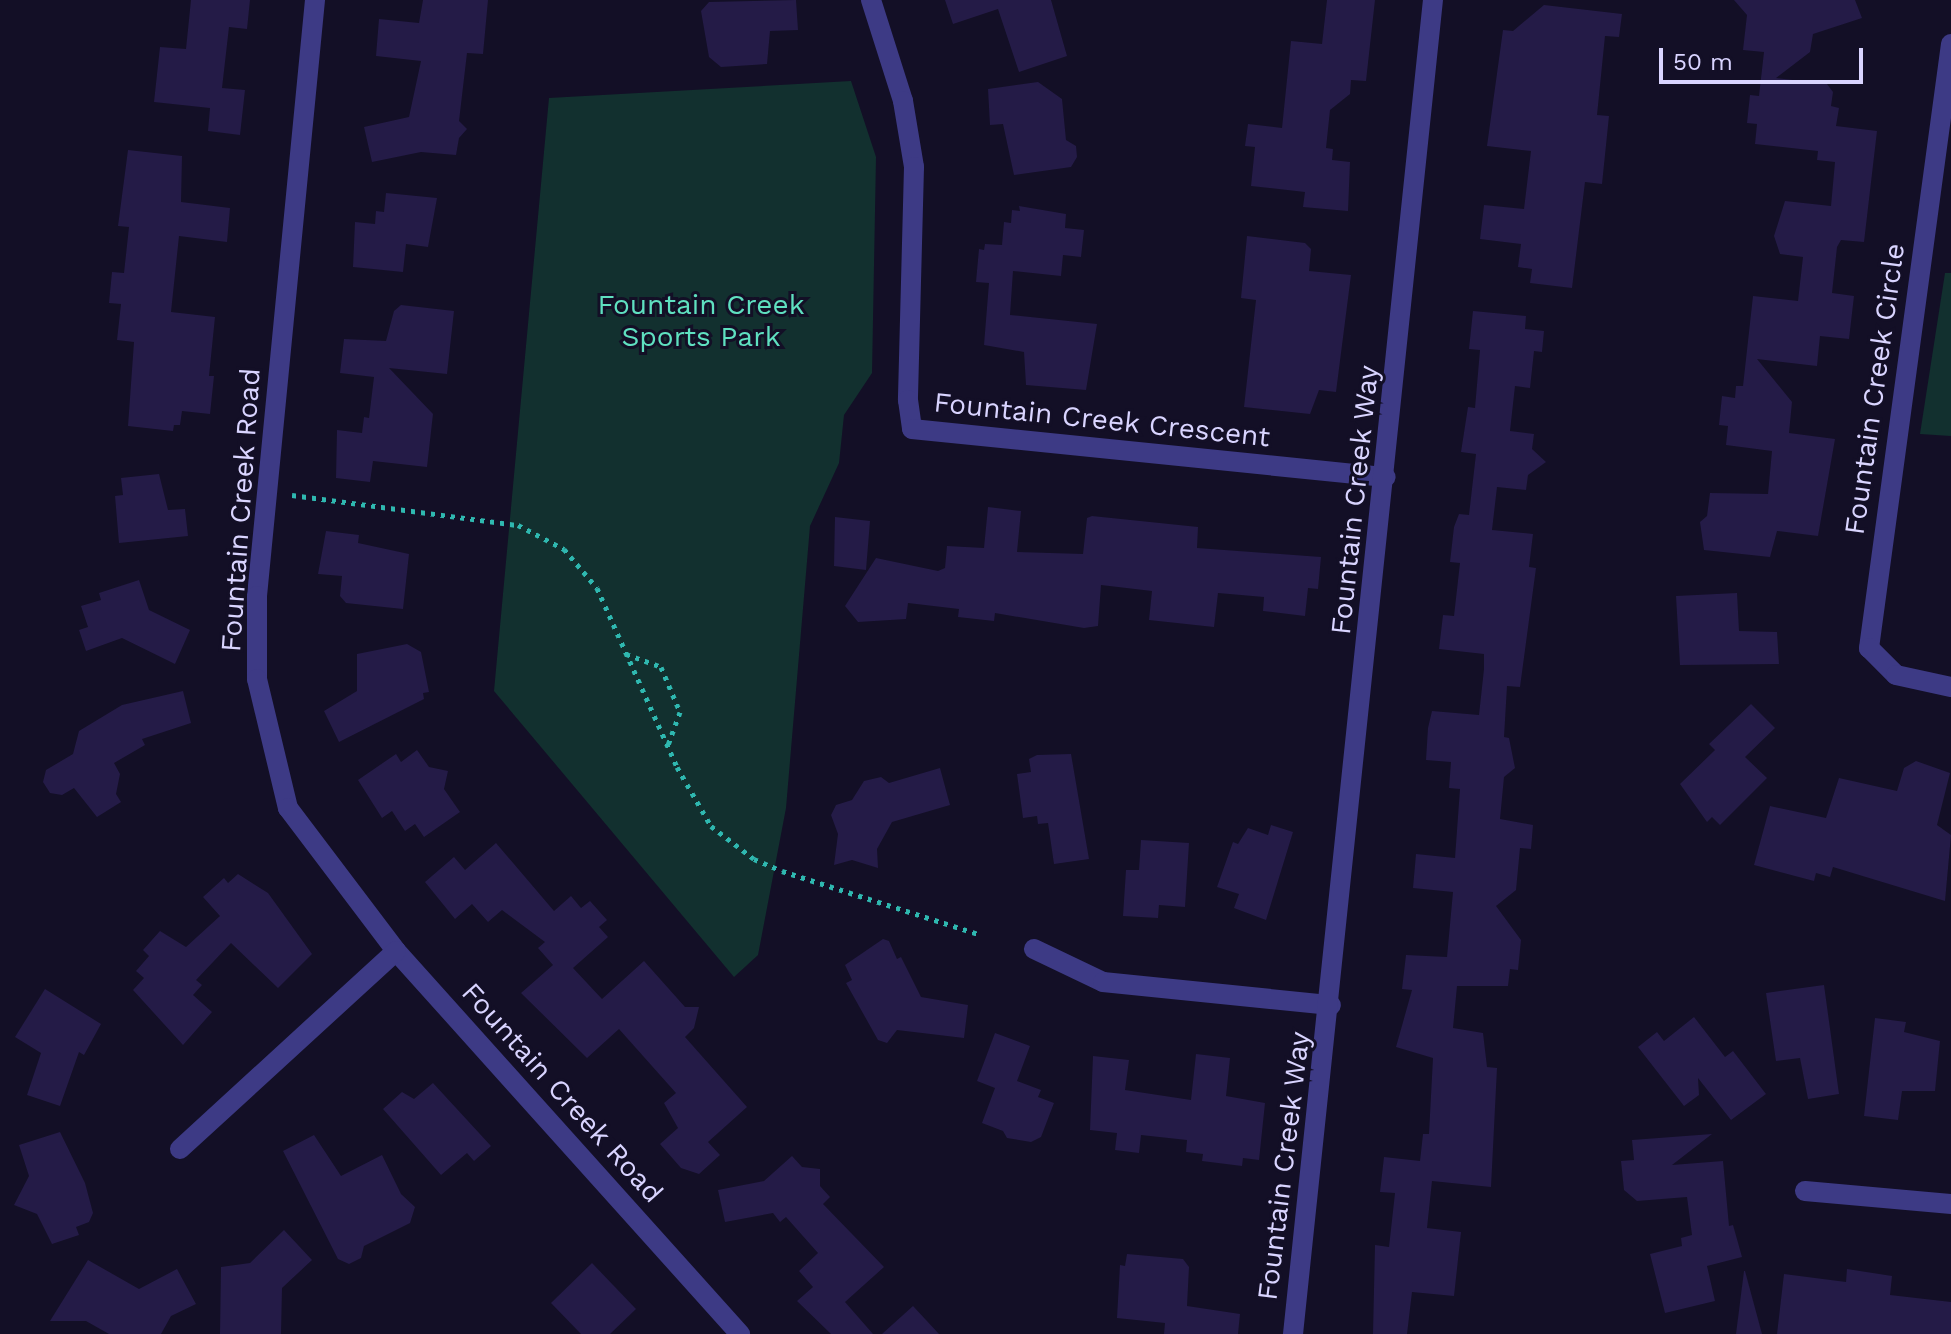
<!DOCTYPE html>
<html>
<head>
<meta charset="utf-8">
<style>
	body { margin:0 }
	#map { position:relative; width:1951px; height:1334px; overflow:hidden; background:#130f26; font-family:"Work Sans",sans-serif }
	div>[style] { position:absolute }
	.green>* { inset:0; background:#12302f }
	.building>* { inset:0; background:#241b47 }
	.path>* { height:5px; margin-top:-2.5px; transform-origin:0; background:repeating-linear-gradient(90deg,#2fb8b0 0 4px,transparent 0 10px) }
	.street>* { height:20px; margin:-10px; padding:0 10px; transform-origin:10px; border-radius:10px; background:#3d3a85 }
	span { translate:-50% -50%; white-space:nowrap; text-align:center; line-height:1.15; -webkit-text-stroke:6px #130f26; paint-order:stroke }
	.park-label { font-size:28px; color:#5fe0c0 }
	.street-label { font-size:28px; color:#d9d4ff }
	.scale { position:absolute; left:1659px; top:48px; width:204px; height:36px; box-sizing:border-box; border:4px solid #d9d4ff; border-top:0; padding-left:10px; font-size:24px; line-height:28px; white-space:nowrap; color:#d9d4ff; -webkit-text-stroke:6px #130f26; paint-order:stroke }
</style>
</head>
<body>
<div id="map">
	<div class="green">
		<div style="clip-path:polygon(851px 81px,876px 157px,872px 373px,844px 415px,839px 463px,810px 526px,786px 808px,758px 955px,734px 977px,494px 691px,549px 98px)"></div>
		<div style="clip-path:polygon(1945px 273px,1951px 273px,1951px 436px,1920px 434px)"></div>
	</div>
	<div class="building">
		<div style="clip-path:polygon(191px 0,250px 0,247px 29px,229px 27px,222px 88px,245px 90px,240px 135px,208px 131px,210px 108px,154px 102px,160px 47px,186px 49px)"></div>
		<div style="clip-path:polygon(423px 0,488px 0,483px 54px,467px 53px,459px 121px,467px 129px,459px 138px,456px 155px,421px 152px,372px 162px,364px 127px,409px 117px,421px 61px,376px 56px,379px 19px,419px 23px)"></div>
		<div style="clip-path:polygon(796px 0,798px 30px,770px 31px,767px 64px,721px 67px,709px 57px,701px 11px,709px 2px)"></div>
		<div style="clip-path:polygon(945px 0,1051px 0,1067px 56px,1019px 72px,998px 9px,953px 24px)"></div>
		<div style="clip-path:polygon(1327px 0,1375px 0,1366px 81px,1351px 80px,1350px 94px,1330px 110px,1326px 148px,1333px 149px,1332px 160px,1350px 162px,1348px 211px,1303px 207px,1305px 192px,1251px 186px,1255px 147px,1245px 146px,1248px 124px,1282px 128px,1291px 41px,1322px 44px)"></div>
		<div style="clip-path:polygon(1734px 0,1855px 0,1862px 18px,1813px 34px,1810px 52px,1776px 78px,1827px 84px,1833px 92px,1831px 106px,1839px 108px,1836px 126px,1877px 131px,1864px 242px,1841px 240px,1837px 247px,1832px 293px,1854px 296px,1849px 339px,1820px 336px,1817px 366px,1757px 359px,1792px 402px,1789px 433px,1835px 439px,1818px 536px,1777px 531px,1770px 557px,1704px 550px,1700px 522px,1707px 516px,1710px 493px,1768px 494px,1772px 451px,1726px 445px,1728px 426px,1719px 425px,1722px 396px,1735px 398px,1736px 386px,1743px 386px,1753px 296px,1798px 301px,1803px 257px,1780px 254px,1774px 236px,1785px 201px,1831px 206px,1835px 162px,1817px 160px,1818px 151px,1755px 144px,1757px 124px,1747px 123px,1750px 95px,1759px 96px,1764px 52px,1743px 50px,1747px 15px)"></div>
		<div style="clip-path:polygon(1544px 5px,1622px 14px,1619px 37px,1605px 36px,1597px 115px,1609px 116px,1602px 184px,1585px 182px,1572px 288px,1530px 283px,1532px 269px,1518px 267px,1521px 244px,1480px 239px,1484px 205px,1524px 209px,1531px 151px,1487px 146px,1503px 30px,1513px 31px)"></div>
		<div style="clip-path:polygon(1038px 82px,1062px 99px,1066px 140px,1076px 146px,1077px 157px,1071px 167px,1014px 175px,1003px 124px,990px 125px,988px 89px)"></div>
		<div style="clip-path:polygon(128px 150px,182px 156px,181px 202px,230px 208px,227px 242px,179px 236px,171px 312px,215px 317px,209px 376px,214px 376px,210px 414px,182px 411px,180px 425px,174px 425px,173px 431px,128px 426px,134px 342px,117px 340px,121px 304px,109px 303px,112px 272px,124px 273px,129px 227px,118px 226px)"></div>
		<div style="clip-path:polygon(386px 193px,437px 198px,428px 247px,406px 244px,403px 272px,353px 267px,355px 222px,375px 224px,376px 211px,384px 212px)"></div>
		<div style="clip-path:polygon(1019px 206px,1066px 214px,1065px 228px,1084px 230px,1081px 257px,1063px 255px,1061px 276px,1013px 271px,1010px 315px,1097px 324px,1086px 390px,1026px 385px,1024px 352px,984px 345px,989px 283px,976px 282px,979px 249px,984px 250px,985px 244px,1002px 245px,1004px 222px,1011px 223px,1012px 210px,1020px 211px)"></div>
		<div style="clip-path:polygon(1247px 236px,1305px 243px,1311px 249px,1309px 271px,1351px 275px,1336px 392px,1319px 390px,1310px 414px,1244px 407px,1256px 300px,1241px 298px)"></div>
		<div style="clip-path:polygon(401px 305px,454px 311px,447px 374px,389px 368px,433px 414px,427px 467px,373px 461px,370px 482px,336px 478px,337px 430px,362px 433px,364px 417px,369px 418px,374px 377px,340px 373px,344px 339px,386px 341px,394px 311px)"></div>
		<div style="clip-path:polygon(1473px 311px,1526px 316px,1525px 329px,1544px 331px,1542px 352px,1534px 351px,1530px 388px,1515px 386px,1510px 431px,1534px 434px,1532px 449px,1546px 462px,1528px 475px,1526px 490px,1497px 487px,1492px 530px,1533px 534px,1529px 567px,1536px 568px,1520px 687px,1507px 686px,1504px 737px,1509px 738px,1515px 768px,1504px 777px,1500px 819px,1533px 825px,1531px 849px,1520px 848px,1516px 890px,1496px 906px,1521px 940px,1518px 970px,1510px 969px,1508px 986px,1457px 986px,1453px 1028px,1483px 1033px,1487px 1067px,1497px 1068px,1491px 1187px,1432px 1181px,1427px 1228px,1461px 1232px,1454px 1296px,1412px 1292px,1407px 1334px,1373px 1334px,1375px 1245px,1389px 1247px,1395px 1193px,1380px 1192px,1384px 1157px,1420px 1161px,1423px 1134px,1429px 1134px,1433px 1058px,1396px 1047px,1412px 990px,1402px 989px,1406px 955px,1447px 957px,1453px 892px,1413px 888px,1416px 854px,1455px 858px,1460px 789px,1449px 788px,1451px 762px,1426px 760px,1428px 728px,1432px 711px,1479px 715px,1484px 669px,1484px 654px,1439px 649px,1443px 615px,1454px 616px,1460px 563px,1450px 562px,1454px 527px,1459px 514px,1469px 515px,1476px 454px,1461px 452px,1468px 407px,1475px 408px,1480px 350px,1469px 349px)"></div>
		<div style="clip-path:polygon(159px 474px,168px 510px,185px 509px,188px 536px,119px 543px,115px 496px,123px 495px,121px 478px)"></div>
		<div style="clip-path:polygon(988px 507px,1021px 511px,1017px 552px,1083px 554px,1087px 518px,1092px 516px,1198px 527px,1197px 548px,1321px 557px,1318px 589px,1308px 588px,1305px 616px,1263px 611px,1264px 597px,1218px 593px,1214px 627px,1149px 620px,1152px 591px,1101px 585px,1098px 626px,1084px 628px,995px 613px,994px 621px,958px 617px,959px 609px,908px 603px,906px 619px,858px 622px,845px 606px,876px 558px,938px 571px,945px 568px,947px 546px,984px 548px)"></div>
		<div style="clip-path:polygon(835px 517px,870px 521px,866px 570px,834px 566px)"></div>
		<div style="clip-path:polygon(326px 531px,359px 535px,358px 543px,409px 554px,403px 609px,346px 603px,340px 596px,342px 576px,318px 574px)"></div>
		<div style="clip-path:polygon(139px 580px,149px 610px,190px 630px,175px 664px,122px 638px,86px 651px,79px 630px,88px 627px,81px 606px,101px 600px,99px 593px)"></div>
		<div style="clip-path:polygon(1737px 593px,1739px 631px,1777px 632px,1779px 664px,1680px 665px,1676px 596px)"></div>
		<div style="clip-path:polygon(407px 644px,421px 652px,429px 692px,423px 693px,424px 699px,339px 742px,324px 711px,357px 691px,357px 654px)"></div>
		<div style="clip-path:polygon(183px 691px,191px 723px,142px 739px,145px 745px,114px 763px,120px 774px,116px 794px,121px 802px,97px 817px,74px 788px,62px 795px,50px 793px,43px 782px,46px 770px,73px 754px,79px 731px,122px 705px)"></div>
		<div style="clip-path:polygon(1751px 704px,1775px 728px,1745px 757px,1767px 778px,1720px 825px,1712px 817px,1707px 822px,1680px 784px,1715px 750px,1709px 744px)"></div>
		<div style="clip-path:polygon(417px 750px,429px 767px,448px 771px,444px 789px,460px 812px,424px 837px,415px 824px,405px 831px,392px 811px,382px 818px,358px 780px,396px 754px,401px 762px)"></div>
		<div style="clip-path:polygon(1071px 754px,1089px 859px,1054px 864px,1048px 823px,1038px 824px,1037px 816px,1023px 818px,1017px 774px,1031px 772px,1029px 759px,1037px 755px)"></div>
		<div style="clip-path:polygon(1916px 761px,1950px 773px,1937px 825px,1951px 835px,1945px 901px,1833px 867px,1830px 877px,1816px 873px,1814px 881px,1754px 865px,1770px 806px,1826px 818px,1839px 778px,1897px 791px,1904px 768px)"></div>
		<div style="clip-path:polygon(940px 768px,950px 805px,892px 822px,877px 849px,878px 868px,852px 860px,834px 865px,838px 834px,831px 815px,836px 805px,852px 800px,864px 781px,881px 777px,889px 783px)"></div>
		<div style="clip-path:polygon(1271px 825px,1293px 832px,1266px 920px,1234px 908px,1239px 894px,1217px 887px,1233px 842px,1238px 844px,1248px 828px,1268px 835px)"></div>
		<div style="clip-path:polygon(1141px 840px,1189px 843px,1185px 907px,1159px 905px,1158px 918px,1123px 916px,1126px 870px,1139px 870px)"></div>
		<div style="clip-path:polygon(496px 843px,554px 911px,571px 896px,581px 908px,590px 901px,607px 920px,599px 927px,608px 937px,573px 968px,602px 999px,644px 961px,685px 1007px,699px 1007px,694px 1028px,685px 1037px,747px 1107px,708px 1142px,720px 1155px,699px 1174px,681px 1168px,660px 1144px,678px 1128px,664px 1103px,676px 1093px,619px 1029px,587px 1058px,521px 993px,553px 965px,538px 948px,545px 942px,502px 910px,488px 922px,472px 904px,455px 919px,425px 882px,454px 857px,465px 870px)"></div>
		<div style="clip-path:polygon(238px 874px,268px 893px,312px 954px,278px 988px,231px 943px,196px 980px,202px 985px,193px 995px,212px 1012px,183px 1045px,133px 990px,144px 978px,136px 971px,149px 956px,143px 950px,160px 931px,186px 947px,220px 916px,203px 897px,224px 878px,228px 883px)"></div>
		<div style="clip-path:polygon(883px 939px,889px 941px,897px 959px,901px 957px,921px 997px,968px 1005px,964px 1038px,897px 1030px,887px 1043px,878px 1040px,846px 983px,852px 980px,845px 965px)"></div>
		<div style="clip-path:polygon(1824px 985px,1839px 1094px,1808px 1099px,1800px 1058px,1776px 1061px,1766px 993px)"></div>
		<div style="clip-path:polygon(45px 989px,101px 1024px,84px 1055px,79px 1052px,60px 1106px,27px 1095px,41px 1053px,15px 1037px)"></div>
		<div style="clip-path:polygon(1694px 1017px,1725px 1057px,1733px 1051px,1766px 1094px,1731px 1120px,1698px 1078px,1699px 1095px,1684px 1106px,1638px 1047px,1657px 1032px,1664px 1041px)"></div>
		<div style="clip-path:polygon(1875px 1018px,1906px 1022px,1904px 1032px,1940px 1041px,1935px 1091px,1902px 1091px,1898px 1120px,1864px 1116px)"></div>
		<div style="clip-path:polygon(995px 1033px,1030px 1046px,1017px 1081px,1041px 1090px,1038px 1097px,1054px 1103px,1041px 1137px,1031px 1142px,1007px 1138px,1003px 1131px,982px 1123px,995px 1088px,977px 1081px)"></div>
		<div style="clip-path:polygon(1196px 1054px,1230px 1058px,1226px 1096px,1265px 1103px,1259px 1160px,1243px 1158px,1242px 1166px,1202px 1161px,1203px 1154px,1186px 1152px,1187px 1140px,1141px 1135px,1139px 1153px,1115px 1150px,1117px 1133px,1090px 1130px,1093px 1056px,1129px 1060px,1125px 1090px,1191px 1100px)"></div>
		<div style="clip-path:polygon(433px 1083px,491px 1146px,474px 1161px,467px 1153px,441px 1175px,383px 1109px,402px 1092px,414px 1099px)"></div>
		<div style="clip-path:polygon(60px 1132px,85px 1183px,93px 1213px,89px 1222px,76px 1227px,79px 1235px,52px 1244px,37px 1214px,14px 1205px,29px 1176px,19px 1145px)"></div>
		<div style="clip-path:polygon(1712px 1134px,1672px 1165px,1723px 1161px,1729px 1226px,1733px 1225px,1742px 1257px,1707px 1266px,1715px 1301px,1665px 1313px,1650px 1254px,1682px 1246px,1681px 1238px,1692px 1235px,1687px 1197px,1637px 1201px,1624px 1190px,1621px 1161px,1634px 1160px,1632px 1140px)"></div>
		<div style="clip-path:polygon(314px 1135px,341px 1176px,382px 1155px,401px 1194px,415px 1207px,410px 1223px,364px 1246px,361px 1258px,349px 1264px,338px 1259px,283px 1151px)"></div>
		<div style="clip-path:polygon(792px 1156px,802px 1167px,820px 1169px,820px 1186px,830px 1197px,823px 1204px,884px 1267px,845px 1302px,873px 1334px,831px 1334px,797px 1301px,813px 1287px,799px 1271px,818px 1253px,786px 1217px,780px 1222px,773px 1213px,725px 1222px,718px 1190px,764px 1181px)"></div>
		<div style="clip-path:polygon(284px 1230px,312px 1260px,282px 1288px,281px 1334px,220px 1334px,221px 1267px,250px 1263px)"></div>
		<div style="clip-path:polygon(1127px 1254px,1183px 1259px,1189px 1267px,1187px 1306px,1240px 1314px,1238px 1334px,1164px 1334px,1165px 1323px,1117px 1318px,1120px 1265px,1125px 1266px)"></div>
		<div style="clip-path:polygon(88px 1260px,139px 1289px,177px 1269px,196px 1304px,171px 1316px,161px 1334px,109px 1334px,86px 1321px,50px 1321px)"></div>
		<div style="clip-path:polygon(592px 1263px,636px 1309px,610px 1334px,581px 1334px,551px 1303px)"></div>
		<div style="clip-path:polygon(1847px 1269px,1892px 1276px,1890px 1295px,1951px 1302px,1951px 1334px,1777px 1334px,1784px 1274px,1846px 1282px)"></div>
		<div style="clip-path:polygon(1744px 1271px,1745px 1271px,1762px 1334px,1736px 1334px)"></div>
		<div style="clip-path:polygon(913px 1306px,939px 1334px,882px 1334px)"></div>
	</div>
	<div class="path">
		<div style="left:292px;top:495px;width:228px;rotate:7.6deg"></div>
		<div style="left:518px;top:525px;width:52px;rotate:27.6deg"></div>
		<div style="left:564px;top:549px;width:51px;rotate:49.8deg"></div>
		<div style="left:597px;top:588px;width:196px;rotate:65.9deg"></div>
		<div style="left:677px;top:767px;width:68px;rotate:60deg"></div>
		<div style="left:711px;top:826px;width:54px;rotate:37.5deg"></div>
		<div style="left:754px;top:859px;width:30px;rotate:23deg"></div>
		<div style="left:782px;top:871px;width:209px;rotate:17.8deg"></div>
		<div style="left:626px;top:654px;width:37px;rotate:20deg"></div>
		<div style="left:661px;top:667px;width:49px;rotate:67.1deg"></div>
		<div style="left:680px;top:712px;width:35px;rotate:110deg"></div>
	</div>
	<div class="street">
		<div style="left:315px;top:0;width:599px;rotate:95.56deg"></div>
		<div style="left:257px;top:596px;width:83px;rotate:90deg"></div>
		<div style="left:257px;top:679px;width:133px;rotate:76.5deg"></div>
		<div style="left:288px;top:808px;width:179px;rotate:52.9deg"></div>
		<div style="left:396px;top:951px;width:515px;rotate:48.07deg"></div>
		<div style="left:871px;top:0;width:106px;rotate:72.4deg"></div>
		<div style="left:903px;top:101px;width:67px;rotate:80.5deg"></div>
		<div style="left:914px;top:167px;width:233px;rotate:91.5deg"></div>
		<div style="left:908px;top:400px;width:29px;rotate:82deg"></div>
		<div style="left:912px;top:429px;width:476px;rotate:5.8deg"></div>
		<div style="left:1951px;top:44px;width:610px;rotate:97.73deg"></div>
		<div style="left:1869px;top:648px;width:38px;rotate:45deg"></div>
		<div style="left:1896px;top:675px;width:56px;rotate:12.3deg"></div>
		<div style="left:1034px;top:949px;width:76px;rotate:25.6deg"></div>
		<div style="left:1103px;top:982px;width:229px;rotate:5.8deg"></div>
		<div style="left:180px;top:1149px;width:293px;rotate:-42.5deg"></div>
		<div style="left:1805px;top:1191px;width:147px;rotate:5.1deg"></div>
		<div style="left:1293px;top:1334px;width:1341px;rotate:-84.01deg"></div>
	</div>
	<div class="park-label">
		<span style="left:701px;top:321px">Fountain Creek<br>Sports Park</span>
	</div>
	<div class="street-label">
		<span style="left:1875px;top:389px;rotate:-82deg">Fountain Creek Circle</span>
		<span style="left:1102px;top:420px;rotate:6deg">Fountain Creek Crescent</span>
		<span style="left:1355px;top:500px;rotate:-84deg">Fountain Creek Way</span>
		<span style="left:241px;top:510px;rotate:-86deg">Fountain Creek Road</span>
		<span style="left:562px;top:1093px;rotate:48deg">Fountain Creek Road</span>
		<span style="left:1284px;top:1166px;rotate:-83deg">Fountain Creek Way</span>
	</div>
	<div class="scale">50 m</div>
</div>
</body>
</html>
